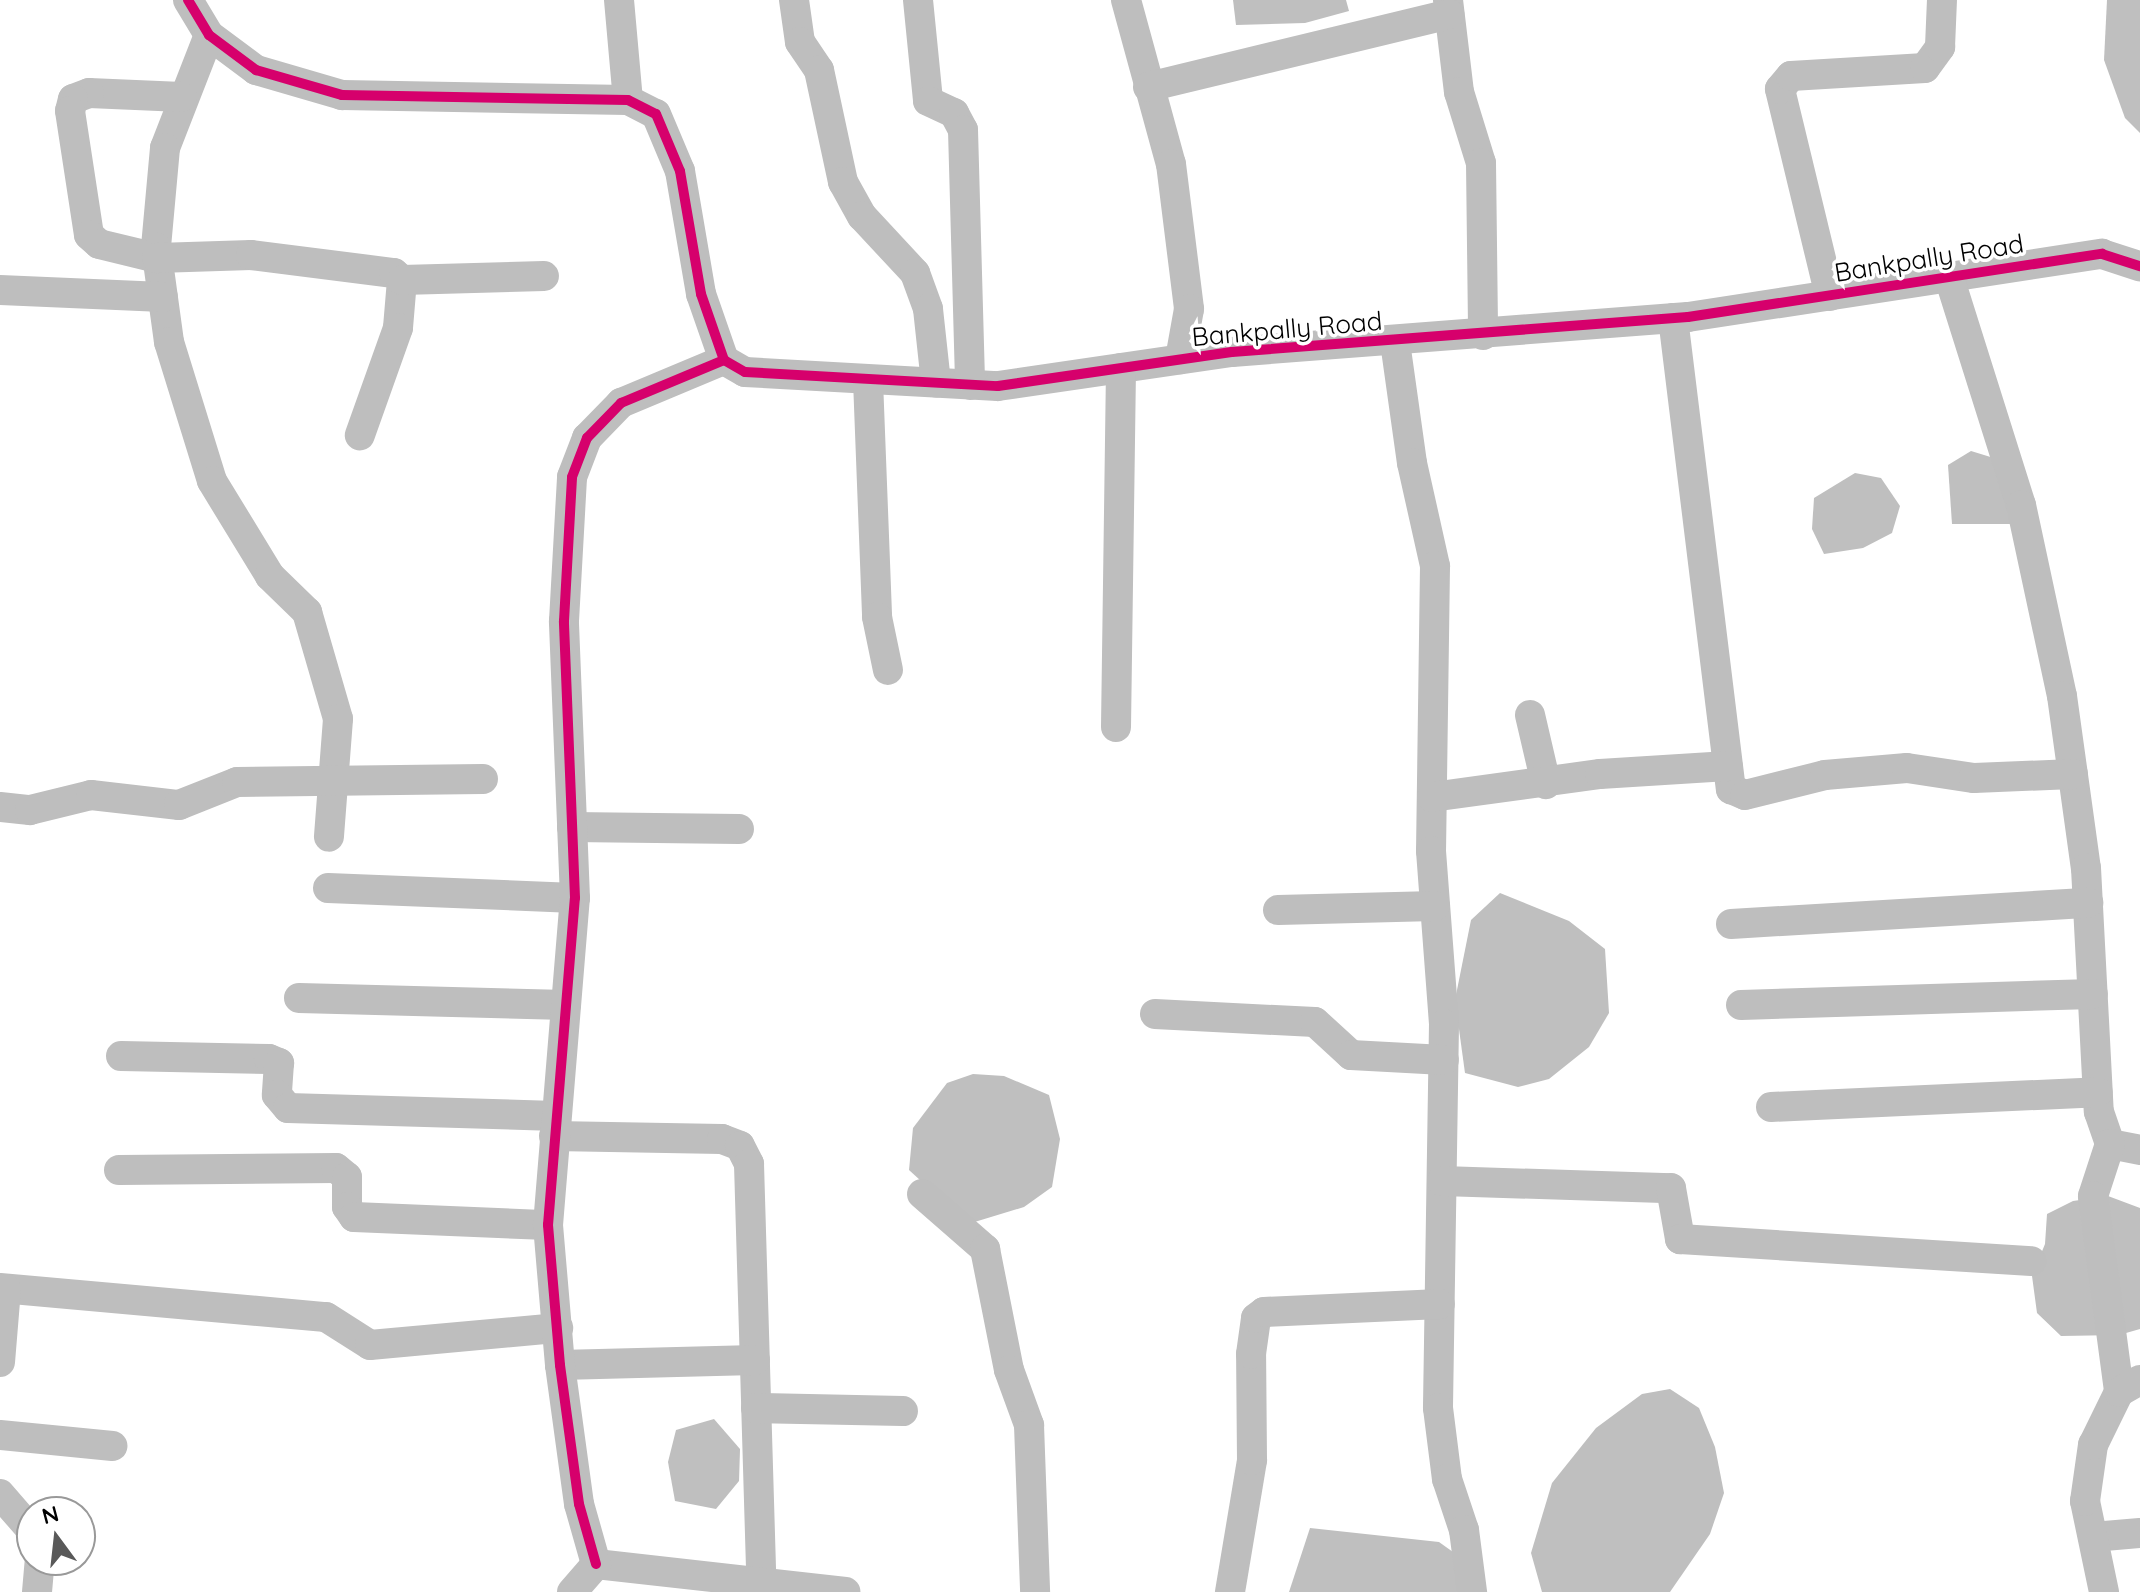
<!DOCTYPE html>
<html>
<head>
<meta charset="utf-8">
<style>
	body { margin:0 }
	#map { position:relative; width:2140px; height:1592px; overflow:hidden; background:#fff; font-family:Quicksand,sans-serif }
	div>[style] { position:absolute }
	.water>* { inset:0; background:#bfbfbf }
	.minor>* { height:30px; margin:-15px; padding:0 15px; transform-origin:15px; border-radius:15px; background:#bebebe }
	.cycleway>* { height:10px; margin:-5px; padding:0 5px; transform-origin:5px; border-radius:5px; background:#d6006c }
	span { translate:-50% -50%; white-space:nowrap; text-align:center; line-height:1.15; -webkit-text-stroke:7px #fff; paint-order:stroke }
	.street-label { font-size:26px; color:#000 }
	.north { position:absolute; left:16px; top:1496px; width:80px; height:80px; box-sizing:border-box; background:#fff; border:2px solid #999; border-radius:50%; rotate:345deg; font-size:22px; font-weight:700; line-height:32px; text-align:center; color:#000 }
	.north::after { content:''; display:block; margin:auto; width:28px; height:36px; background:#595959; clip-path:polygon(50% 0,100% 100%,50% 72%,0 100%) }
</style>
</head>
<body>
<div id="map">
	<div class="water">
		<div style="clip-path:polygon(1233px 0,1346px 0,1349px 11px,1305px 23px,1236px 25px)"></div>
		<div style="clip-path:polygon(2107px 0,2140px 0,2140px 133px,2125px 118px,2104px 60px)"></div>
		<div style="clip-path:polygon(1971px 451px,1997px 459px,2013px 524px,1952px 524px,1948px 465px)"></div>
		<div style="clip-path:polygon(1855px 473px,1881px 478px,1900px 506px,1892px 533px,1863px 548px,1824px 554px,1812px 529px,1814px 498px)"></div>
		<div style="clip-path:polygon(1500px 893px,1569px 921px,1605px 949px,1609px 1013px,1589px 1047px,1549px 1079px,1518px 1087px,1465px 1073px,1455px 1000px,1471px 920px)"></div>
		<div style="clip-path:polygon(973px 1074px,1004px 1076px,1049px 1095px,1060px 1139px,1052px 1187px,1024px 1207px,968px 1224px,909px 1170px,913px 1128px,947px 1083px)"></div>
		<div style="clip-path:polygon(2108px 1196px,2140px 1208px,2140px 1329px,2119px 1335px,2061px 1336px,2037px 1313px,2032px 1276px,2045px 1244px,2047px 1214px,2073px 1201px)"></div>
		<div style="clip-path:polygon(1670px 1389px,1699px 1408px,1715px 1447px,1724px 1493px,1710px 1534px,1670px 1592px,1542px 1592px,1531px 1553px,1552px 1483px,1596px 1428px,1642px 1394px)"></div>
		<div style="clip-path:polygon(714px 1419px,740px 1449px,739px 1481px,716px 1509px,675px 1501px,668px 1462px,676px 1430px)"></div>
		<div style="clip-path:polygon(1310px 1528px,1439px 1542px,1460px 1557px,1465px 1592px,1289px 1592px)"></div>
	</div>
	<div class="minor">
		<div style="left:188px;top:0;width:41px;rotate:59deg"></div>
		<div style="left:209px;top:35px;width:59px;rotate:36.7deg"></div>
		<div style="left:256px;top:70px;width:90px;rotate:16.2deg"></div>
		<div style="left:342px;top:95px;width:286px;rotate:1deg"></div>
		<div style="left:628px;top:100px;width:31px;rotate:27deg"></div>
		<div style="left:656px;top:114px;width:62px;rotate:67.2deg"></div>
		<div style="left:680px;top:171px;width:125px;rotate:80.3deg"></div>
		<div style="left:701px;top:294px;width:70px;rotate:70.8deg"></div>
		<div style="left:724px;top:360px;width:24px;rotate:30deg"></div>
		<div style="left:745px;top:372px;width:253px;rotate:3.2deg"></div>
		<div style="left:998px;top:386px;width:236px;rotate:-8.3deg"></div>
		<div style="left:1232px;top:352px;width:457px;rotate:-4.4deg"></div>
		<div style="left:1688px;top:317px;width:419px;rotate:-8.7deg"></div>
		<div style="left:2102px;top:254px;width:40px;rotate:18deg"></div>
		<div style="left:619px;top:0;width:100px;rotate:84.9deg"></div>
		<div style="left:794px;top:0;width:42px;rotate:81.9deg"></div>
		<div style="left:800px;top:42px;width:34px;rotate:56deg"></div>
		<div style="left:819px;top:70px;width:115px;rotate:77.9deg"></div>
		<div style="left:843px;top:182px;width:39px;rotate:61deg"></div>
		<div style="left:862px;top:216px;width:78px;rotate:47.1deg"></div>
		<div style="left:915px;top:273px;width:38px;rotate:70deg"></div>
		<div style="left:928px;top:309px;width:74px;rotate:83.8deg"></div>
		<div style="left:918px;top:0;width:101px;rotate:84.3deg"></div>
		<div style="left:928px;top:101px;width:29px;rotate:25deg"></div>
		<div style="left:954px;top:113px;width:19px;rotate:62deg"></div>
		<div style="left:963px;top:130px;width:255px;rotate:88.4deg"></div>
		<div style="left:1126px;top:0;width:170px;rotate:74.7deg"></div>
		<div style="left:1171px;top:164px;width:146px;rotate:82.9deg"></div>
		<div style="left:1189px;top:309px;width:51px;rotate:100.2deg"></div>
		<div style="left:1448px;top:0;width:93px;rotate:83.2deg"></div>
		<div style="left:1459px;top:92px;width:74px;rotate:72.8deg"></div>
		<div style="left:1481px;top:163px;width:172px;rotate:89.3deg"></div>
		<div style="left:209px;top:35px;width:121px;rotate:111.3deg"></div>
		<div style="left:165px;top:148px;width:99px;rotate:95.2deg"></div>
		<div style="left:156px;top:247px;width:96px;rotate:82.2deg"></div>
		<div style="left:169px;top:342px;width:145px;rotate:72.8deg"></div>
		<div style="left:212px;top:481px;width:111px;rotate:58.6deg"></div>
		<div style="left:270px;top:576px;width:52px;rotate:44.2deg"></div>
		<div style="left:307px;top:612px;width:111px;rotate:73.8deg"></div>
		<div style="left:338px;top:719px;width:118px;rotate:94.4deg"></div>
		<div style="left:1148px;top:87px;width:310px;rotate:-13.6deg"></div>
		<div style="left:182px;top:97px;width:93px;rotate:-177.5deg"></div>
		<div style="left:89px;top:93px;width:17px;rotate:159deg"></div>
		<div style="left:73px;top:99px;width:12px;rotate:104deg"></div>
		<div style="left:70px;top:111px;width:125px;rotate:81.3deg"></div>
		<div style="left:89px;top:235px;width:13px;rotate:42deg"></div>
		<div style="left:99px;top:244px;width:60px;rotate:13.6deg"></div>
		<div style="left:157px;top:258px;width:94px;rotate:-1.8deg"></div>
		<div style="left:251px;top:255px;width:144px;rotate:7.2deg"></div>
		<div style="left:394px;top:273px;width:11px;rotate:41deg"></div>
		<div style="left:402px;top:280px;width:48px;rotate:94.8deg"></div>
		<div style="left:398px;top:328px;width:114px;rotate:109.6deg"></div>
		<div style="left:1949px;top:277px;width:239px;rotate:72.5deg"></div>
		<div style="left:2021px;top:505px;width:195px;rotate:77.9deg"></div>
		<div style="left:2062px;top:696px;width:174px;rotate:82.1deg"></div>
		<div style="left:2086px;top:868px;width:244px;rotate:87deg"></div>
		<div style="left:2099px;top:1112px;width:34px;rotate:71deg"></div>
		<div style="left:2110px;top:1144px;width:31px;rotate:11deg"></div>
		<div style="left:402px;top:280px;width:142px;rotate:-1.6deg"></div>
		<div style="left:0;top:290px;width:163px;rotate:2.5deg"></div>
		<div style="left:1830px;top:296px;width:213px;rotate:-103.6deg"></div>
		<div style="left:1780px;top:89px;width:17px;rotate:-50deg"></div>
		<div style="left:1791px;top:76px;width:134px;rotate:-3.4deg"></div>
		<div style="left:1925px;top:68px;width:26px;rotate:-54deg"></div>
		<div style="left:1940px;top:47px;width:47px;rotate:-87.6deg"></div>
		<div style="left:1673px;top:318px;width:475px;rotate:83deg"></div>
		<div style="left:1731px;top:789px;width:15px;rotate:23deg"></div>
		<div style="left:1745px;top:795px;width:82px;rotate:-14deg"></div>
		<div style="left:1825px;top:775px;width:82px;rotate:-4.9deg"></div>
		<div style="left:1907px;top:768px;width:68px;rotate:8.5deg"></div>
		<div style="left:1974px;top:778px;width:99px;rotate:-2.3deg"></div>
		<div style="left:1395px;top:342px;width:122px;rotate:82deg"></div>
		<div style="left:1412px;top:463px;width:106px;rotate:77.4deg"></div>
		<div style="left:1435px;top:566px;width:285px;rotate:90.8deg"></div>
		<div style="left:1431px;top:851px;width:173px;rotate:85.7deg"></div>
		<div style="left:1444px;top:1024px;width:384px;rotate:90.9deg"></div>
		<div style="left:1438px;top:1408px;width:72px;rotate:82.8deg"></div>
		<div style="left:1447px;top:1479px;width:54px;rotate:71.6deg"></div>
		<div style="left:1464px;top:1530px;width:63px;rotate:82.6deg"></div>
		<div style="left:868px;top:380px;width:237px;rotate:87.8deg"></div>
		<div style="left:877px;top:617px;width:54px;rotate:78.3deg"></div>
		<div style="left:1530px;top:715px;width:71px;rotate:76.9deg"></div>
		<div style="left:1116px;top:727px;width:359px;rotate:-89.2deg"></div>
		<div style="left:1432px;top:797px;width:170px;rotate:-7.8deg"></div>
		<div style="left:1600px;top:774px;width:128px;rotate:-3.6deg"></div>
		<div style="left:0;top:807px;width:30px;rotate:6deg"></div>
		<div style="left:30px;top:810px;width:63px;rotate:-13.8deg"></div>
		<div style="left:91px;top:795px;width:89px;rotate:6.5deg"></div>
		<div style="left:179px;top:805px;width:62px;rotate:-21.6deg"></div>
		<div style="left:237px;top:782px;width:246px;rotate:-0.7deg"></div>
		<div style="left:572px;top:827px;width:167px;rotate:0.7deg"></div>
		<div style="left:328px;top:888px;width:247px;rotate:2.3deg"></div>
		<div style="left:1278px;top:910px;width:157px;rotate:-1.5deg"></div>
		<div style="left:1731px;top:924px;width:358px;rotate:-3.4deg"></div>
		<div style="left:299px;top:998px;width:267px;rotate:1.5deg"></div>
		<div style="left:1741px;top:1005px;width:352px;rotate:-1.8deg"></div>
		<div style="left:1155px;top:1014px;width:160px;rotate:2.9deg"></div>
		<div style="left:1315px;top:1022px;width:49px;rotate:42.5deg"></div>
		<div style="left:1351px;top:1055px;width:93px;rotate:3.1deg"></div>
		<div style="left:121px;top:1056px;width:148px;rotate:1.2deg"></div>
		<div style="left:269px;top:1059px;width:11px;rotate:22deg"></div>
		<div style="left:279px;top:1063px;width:32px;rotate:94deg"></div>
		<div style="left:277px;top:1095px;width:17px;rotate:50deg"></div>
		<div style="left:288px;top:1108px;width:268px;rotate:1.7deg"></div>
		<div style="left:1771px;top:1107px;width:327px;rotate:-2.6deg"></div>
		<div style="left:554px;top:1136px;width:168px;rotate:1deg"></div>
		<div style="left:722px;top:1139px;width:19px;rotate:21deg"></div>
		<div style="left:740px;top:1146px;width:20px;rotate:63deg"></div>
		<div style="left:749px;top:1164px;width:416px;rotate:88.3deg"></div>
		<div style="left:2110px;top:1144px;width:55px;rotate:108.1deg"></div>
		<div style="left:2093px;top:1196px;width:198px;rotate:82.4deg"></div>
		<div style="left:119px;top:1170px;width:217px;rotate:-0.5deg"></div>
		<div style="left:336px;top:1168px;width:14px;rotate:39deg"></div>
		<div style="left:347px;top:1177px;width:30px;rotate:90deg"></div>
		<div style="left:347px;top:1207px;width:12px;rotate:55deg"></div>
		<div style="left:354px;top:1217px;width:194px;rotate:2.4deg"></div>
		<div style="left:1442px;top:1181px;width:229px;rotate:1.8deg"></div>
		<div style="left:1671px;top:1188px;width:52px;rotate:80deg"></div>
		<div style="left:1680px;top:1239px;width:352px;rotate:3.6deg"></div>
		<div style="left:922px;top:1194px;width:84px;rotate:41.1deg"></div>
		<div style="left:985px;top:1249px;width:123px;rotate:78.8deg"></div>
		<div style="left:1009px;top:1370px;width:59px;rotate:70deg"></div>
		<div style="left:1029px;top:1425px;width:167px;rotate:87.9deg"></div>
		<div style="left:0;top:1288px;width:327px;rotate:5.1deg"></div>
		<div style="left:326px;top:1317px;width:52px;rotate:32.5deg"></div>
		<div style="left:370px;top:1345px;width:189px;rotate:-5.2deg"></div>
		<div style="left:0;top:1362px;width:73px;rotate:-85.3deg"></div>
		<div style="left:560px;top:1365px;width:195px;rotate:-1.5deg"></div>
		<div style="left:756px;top:1408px;width:147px;rotate:1.2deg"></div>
		<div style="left:0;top:1435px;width:113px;rotate:5.6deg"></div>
		<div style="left:0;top:1494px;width:49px;rotate:49.1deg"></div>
		<div style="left:2093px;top:1537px;width:47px;rotate:-4.9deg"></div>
		<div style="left:596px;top:1564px;width:62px;rotate:-105.8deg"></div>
		<div style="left:579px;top:1504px;width:140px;rotate:-97.8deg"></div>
		<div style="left:560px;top:1365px;width:141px;rotate:-94.9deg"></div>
		<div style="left:548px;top:1225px;width:328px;rotate:-85.3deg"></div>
		<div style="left:575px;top:898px;width:277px;rotate:-92.3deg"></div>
		<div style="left:564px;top:621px;width:144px;rotate:-86.8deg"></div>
		<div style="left:572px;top:477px;width:42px;rotate:-69deg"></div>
		<div style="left:587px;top:438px;width:49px;rotate:-45.8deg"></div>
		<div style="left:621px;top:403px;width:112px;rotate:-22.7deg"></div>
		<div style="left:596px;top:1564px;width:251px;rotate:6.4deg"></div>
		<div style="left:37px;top:1592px;width:32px;rotate:-85deg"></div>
		<div style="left:572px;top:1592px;width:37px;rotate:-49deg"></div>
		<div style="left:1230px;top:1592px;width:134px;rotate:-80.5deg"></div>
		<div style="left:1252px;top:1460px;width:106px;rotate:-90.5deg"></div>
		<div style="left:1251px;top:1354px;width:36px;rotate:-82deg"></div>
		<div style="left:1256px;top:1318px;width:10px;rotate:-37deg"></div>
		<div style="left:1264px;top:1312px;width:176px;rotate:-2.6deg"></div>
		<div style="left:2104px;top:1592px;width:93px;rotate:-101.8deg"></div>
		<div style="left:2085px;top:1501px;width:57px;rotate:-81.9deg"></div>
		<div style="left:2093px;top:1445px;width:59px;rotate:-63.9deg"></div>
		<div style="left:2119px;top:1392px;width:24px;rotate:-30deg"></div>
	</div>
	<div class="cycleway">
		<div style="left:188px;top:0;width:41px;rotate:59deg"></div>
		<div style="left:209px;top:35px;width:59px;rotate:36.7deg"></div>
		<div style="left:256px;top:70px;width:90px;rotate:16.2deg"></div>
		<div style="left:342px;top:95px;width:286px;rotate:1deg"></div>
		<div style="left:628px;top:100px;width:31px;rotate:27deg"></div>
		<div style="left:656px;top:114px;width:62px;rotate:67.2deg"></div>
		<div style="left:680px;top:171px;width:125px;rotate:80.3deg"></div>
		<div style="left:701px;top:294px;width:70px;rotate:70.8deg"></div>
		<div style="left:724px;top:360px;width:24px;rotate:30deg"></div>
		<div style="left:745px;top:372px;width:253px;rotate:3.2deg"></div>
		<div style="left:998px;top:386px;width:236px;rotate:-8.3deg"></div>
		<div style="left:1232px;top:352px;width:457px;rotate:-4.4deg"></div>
		<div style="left:1688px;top:317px;width:419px;rotate:-8.7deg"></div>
		<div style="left:2102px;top:254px;width:40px;rotate:18deg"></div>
		<div style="left:596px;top:1564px;width:62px;rotate:-105.8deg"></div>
		<div style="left:579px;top:1504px;width:140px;rotate:-97.8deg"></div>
		<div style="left:560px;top:1365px;width:141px;rotate:-94.9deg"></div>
		<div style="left:548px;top:1225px;width:328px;rotate:-85.3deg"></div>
		<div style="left:575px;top:898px;width:277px;rotate:-92.3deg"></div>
		<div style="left:564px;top:621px;width:144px;rotate:-86.8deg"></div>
		<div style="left:572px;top:477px;width:42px;rotate:-69deg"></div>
		<div style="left:587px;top:438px;width:49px;rotate:-45.8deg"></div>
		<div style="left:621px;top:403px;width:112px;rotate:-22.7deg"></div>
	</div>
	<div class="street-label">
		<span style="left:1929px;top:258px;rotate:-9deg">Bankpally Road</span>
		<span style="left:1287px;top:329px;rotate:-5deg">Bankpally Road</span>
	</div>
	<div class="north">N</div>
</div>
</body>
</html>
